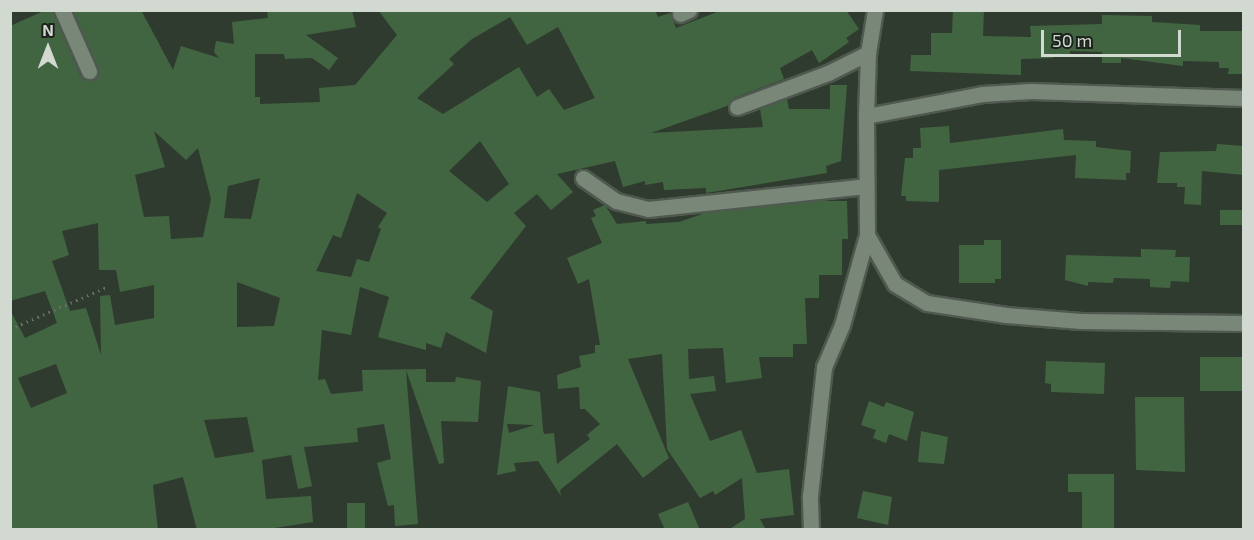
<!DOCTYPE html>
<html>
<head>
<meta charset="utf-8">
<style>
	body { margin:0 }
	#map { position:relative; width:1254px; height:540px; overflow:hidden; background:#303b2f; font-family:"Exo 2",sans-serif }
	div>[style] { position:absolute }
	.building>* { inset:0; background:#426541 }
	.path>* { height:3px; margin-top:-1.5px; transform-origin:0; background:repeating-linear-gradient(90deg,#677166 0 1.5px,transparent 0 6px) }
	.roads { filter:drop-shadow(2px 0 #4f594f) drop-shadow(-2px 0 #4f594f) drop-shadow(0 2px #4f594f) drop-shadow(0 -2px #4f594f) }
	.street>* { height:15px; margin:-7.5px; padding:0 7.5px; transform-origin:7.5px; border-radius:7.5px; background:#798779 }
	span { translate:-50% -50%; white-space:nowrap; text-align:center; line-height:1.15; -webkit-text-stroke:4.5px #1b211b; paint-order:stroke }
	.frame { position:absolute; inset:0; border:12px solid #d2d9d1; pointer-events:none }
	.north { position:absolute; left:18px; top:18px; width:60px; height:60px; -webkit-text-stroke:4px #1b211b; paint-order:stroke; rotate:0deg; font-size:16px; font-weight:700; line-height:24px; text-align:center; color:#d2d9d1 }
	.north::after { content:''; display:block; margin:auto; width:21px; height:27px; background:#d2d9d1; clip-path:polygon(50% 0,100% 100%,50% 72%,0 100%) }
	.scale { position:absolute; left:1041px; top:30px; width:140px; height:27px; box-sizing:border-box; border:3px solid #d2d9d1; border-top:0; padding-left:8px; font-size:18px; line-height:21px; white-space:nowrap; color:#d2d9d1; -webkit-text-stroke:4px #1b211b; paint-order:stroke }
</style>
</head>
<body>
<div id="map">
	<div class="building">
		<div style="clip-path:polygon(evenodd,46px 10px,52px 10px,80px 75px,89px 81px,96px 77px,98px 68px,73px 10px,141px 10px,173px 70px,181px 46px,219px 58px,214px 52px,216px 41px,234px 44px,232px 22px,268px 18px,267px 10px,352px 10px,356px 27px,306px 35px,338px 58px,329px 70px,312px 58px,285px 59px,284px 54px,255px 54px,255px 97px,260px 97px,260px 104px,320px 102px,319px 88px,355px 85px,397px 35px,378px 10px,655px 10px,658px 17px,670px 13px,676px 28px,722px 10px,846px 10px,859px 29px,846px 38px,849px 42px,819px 63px,812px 50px,780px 68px,784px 79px,734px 98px,727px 106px,651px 133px,763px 127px,760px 109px,787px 99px,789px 109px,830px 109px,830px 85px,847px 85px,841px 161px,826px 166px,827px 173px,706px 193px,706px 188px,664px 190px,663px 182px,645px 185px,645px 181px,623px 187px,615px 161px,557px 174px,573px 192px,551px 210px,537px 194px,514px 213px,526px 226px,470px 298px,493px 311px,486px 353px,446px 332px,441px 348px,426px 343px,426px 350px,378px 337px,389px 297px,360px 287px,351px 335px,322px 330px,318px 380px,325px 379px,331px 394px,363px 391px,362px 370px,426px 369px,426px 382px,455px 382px,456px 377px,481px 381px,478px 422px,441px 421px,444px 463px,439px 464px,406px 370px,418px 524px,395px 526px,394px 505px,388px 506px,377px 463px,391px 459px,384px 424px,357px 428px,358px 442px,304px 447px,312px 486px,298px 489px,291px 455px,262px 460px,266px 499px,311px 496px,313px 522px,262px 530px,197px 530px,183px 477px,153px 485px,158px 530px,17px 530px,10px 528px,10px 310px,25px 338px,57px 323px,45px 291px,10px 301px,10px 26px,46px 10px,510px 17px,527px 45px,558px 27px,595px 98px,564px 110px,549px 89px,537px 97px,519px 67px,443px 114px,417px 98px,454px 64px,449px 59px,472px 39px,510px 17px,46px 10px,154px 131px,186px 160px,198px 148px,211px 199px,203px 237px,171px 239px,169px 216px,144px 217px,135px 175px,165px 167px,154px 131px,46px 10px,480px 141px,509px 184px,487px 202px,449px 171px,480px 141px,46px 10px,260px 178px,251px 219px,224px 218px,228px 186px,260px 178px,46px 10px,357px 193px,387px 213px,378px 227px,381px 229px,369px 262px,357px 259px,351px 277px,316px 271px,333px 235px,341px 238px,357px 193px,46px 10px,98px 223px,99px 270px,116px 270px,120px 292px,154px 285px,154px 318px,115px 325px,110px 295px,100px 296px,101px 355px,86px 308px,70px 311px,52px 261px,69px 255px,62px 231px,98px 223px,46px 10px,237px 282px,280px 298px,274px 326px,237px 327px,237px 282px,46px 10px,56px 364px,67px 393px,31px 408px,18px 378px,56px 364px,46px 10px,247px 417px,254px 452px,215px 458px,204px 420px,247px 417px)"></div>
		<div style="clip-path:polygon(953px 10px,984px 10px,983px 36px,1031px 37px,1030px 26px,1102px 24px,1102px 15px,1152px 16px,1152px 22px,1200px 25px,1200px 31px,1244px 31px,1244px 74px,1228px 74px,1229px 68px,1219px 68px,1219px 62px,1183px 61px,1183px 66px,1121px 58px,1121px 63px,1102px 63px,1102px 52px,1070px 51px,1070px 54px,1053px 54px,1053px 58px,1021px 59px,1021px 75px,910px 71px,911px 55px,931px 55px,931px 33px,952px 33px)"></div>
		<div style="clip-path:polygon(949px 126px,950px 143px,1063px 129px,1064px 140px,1096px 141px,1096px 147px,1131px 151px,1130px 173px,1126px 173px,1126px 180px,1075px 178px,1076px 155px,939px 170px,939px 202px,906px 201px,906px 196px,901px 196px,905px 158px,913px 158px,913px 148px,921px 148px,920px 128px)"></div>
		<div style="clip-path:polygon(1217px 144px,1244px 146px,1244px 175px,1202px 171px,1201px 205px,1184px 204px,1185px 187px,1177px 187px,1177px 183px,1157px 183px,1160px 152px,1216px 151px)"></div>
		<div style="clip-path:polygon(evenodd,812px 201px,847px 201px,848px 239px,842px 239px,842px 275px,819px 275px,819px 298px,805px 298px,807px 344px,793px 344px,793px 357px,759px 357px,762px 378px,726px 383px,723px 348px,688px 349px,689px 379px,714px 376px,716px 391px,690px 394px,710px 441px,741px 430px,757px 473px,789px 469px,794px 515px,760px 519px,766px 530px,728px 530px,745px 519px,742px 478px,715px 495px,713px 491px,700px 498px,667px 449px,662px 354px,628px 359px,669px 458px,643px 478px,617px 444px,560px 490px,561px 496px,538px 461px,514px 463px,516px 471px,497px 475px,508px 386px,540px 392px,543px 430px,544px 434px,554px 433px,557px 464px,590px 439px,587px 435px,600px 424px,585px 409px,580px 409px,579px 387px,558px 389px,557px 375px,581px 367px,579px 356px,595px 353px,595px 345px,600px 345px,589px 279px,578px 284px,567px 258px,602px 243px,591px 218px,596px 216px,593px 210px,605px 205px,617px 224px,646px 221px,646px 224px,679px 222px,708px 212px,812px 201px,507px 424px,535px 425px,509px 433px,507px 424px)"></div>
		<div style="clip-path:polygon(1220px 210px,1244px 210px,1244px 225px,1220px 225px)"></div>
		<div style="clip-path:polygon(984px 240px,1001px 240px,1001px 279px,995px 279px,995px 283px,959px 283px,959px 245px,984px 245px)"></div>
		<div style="clip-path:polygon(1141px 249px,1176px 250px,1175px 257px,1190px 257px,1189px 282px,1171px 281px,1170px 288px,1150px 287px,1150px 279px,1114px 278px,1113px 283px,1088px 282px,1088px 286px,1065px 280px,1066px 255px,1141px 257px)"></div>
		<div style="clip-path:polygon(1200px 357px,1244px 357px,1244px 391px,1200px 391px)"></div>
		<div style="clip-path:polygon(1046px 361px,1105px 363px,1104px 394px,1051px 392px,1051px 384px,1045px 383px)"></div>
		<div style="clip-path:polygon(1135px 397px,1184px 397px,1185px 472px,1136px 470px)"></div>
		<div style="clip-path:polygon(869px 401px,884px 407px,886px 402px,914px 412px,907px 441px,889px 434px,886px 443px,873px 438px,876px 430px,861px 425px)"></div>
		<div style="clip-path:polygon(921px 431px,948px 437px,944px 464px,918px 462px)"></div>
		<div style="clip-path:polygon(1068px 474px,1114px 474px,1114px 530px,1082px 530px,1082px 492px,1068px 492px)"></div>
		<div style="clip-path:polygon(863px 491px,892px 497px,888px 525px,857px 518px)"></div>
		<div style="clip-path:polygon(688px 502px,700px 530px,665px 530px,658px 514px)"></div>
		<div style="clip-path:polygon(347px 503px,365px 503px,365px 530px,347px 530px)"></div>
	</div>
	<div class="path">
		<div style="left:10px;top:329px;width:106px;rotate:-23.4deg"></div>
	</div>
	<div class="roads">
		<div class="street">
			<div style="left:62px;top:10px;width:67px;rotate:66.1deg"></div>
			<div style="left:875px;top:10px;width:44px;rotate:99.2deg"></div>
			<div style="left:868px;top:53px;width:63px;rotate:91.8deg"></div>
			<div style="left:866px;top:116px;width:119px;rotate:89.5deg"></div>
			<div style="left:867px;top:235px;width:56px;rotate:60.3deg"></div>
			<div style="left:895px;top:284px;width:37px;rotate:31deg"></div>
			<div style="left:927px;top:303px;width:80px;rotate:8.6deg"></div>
			<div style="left:1006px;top:315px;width:75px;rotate:4.6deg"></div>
			<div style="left:1081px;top:321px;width:163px;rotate:0.7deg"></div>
			<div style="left:680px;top:14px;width:10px;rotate:-24deg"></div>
			<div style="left:737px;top:107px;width:97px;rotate:-20.5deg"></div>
			<div style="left:828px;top:73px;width:45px;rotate:-26.6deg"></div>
			<div style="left:866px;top:116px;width:118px;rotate:-10.7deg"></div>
			<div style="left:982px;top:94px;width:49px;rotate:-3.5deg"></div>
			<div style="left:1031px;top:91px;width:213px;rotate:1.9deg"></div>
			<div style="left:583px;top:178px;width:40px;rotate:34.9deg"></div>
			<div style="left:616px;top:201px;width:33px;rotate:14deg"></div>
			<div style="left:648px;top:209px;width:219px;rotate:-6deg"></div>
			<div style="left:811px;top:530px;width:34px;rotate:-92deg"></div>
			<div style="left:810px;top:496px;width:130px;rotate:-83.8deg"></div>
			<div style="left:824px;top:367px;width:46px;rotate:-66.8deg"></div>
			<div style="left:842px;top:325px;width:93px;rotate:-74.5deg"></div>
		</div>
	</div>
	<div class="frame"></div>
	<div class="north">N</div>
	<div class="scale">50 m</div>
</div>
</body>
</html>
